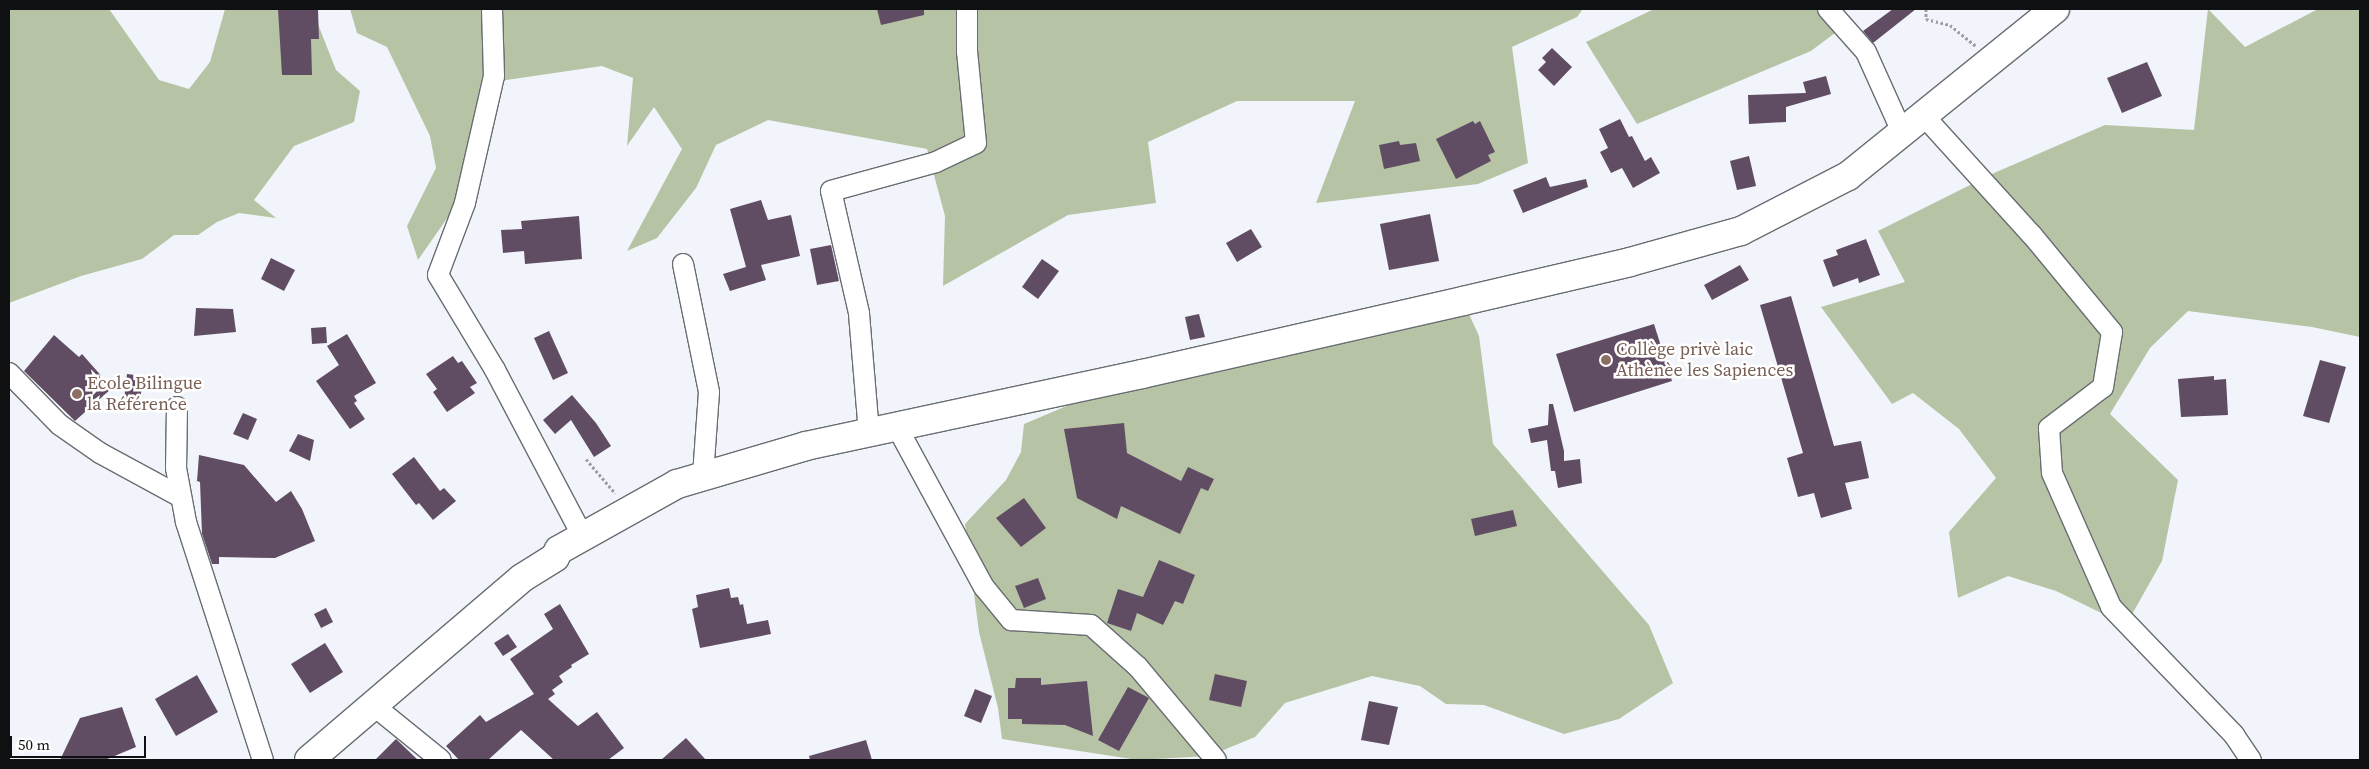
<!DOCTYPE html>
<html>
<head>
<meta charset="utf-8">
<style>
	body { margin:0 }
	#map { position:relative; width:2369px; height:769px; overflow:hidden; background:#f1f5fb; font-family:"Source Serif 4",serif }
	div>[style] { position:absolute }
	.forest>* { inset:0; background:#b6c3a5 }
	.building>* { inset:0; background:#604d64 }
	.path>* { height:3px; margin-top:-1.5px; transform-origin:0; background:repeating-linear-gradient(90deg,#9c9fa3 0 2.5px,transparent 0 5px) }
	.roads { filter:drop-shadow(1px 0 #696d71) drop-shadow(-1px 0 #696d71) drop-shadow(0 1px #696d71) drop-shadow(0 -1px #696d71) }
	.street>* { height:20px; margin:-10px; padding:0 10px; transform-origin:10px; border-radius:10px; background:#fff }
	.secondary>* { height:28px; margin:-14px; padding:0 14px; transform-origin:14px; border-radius:14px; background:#fff }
	.dots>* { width:14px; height:14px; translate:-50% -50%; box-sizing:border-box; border:2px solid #fff; border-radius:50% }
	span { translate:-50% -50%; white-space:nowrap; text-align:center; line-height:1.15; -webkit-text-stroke:5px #fff; paint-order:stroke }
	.education-label { font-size:18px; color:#785e54 }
	.left { translate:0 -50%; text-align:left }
	.frame { position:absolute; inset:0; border:10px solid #0f1012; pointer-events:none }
	.scale { position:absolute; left:10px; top:736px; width:136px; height:22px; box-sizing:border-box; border:2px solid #0f1012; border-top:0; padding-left:6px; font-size:15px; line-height:18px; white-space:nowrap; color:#0f1012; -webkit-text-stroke:4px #fff; paint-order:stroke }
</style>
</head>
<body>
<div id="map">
	<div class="forest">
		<div style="clip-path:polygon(9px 9px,109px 9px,159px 80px,189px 89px,210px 62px,225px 9px,312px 9px,336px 70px,360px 91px,354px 122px,294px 146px,254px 200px,276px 218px,239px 213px,217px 222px,198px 235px,174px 235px,142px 259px,81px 276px,9px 303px)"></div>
		<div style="clip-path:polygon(350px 9px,1583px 9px,1577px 17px,1512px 47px,1528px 163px,1478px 184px,1316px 203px,1355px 101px,1237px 101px,1148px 142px,1156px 203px,1068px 215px,943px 286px,945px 216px,927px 149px,768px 120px,716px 145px,696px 188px,657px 238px,627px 251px,682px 149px,654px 107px,627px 146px,633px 78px,602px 66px,499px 81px,497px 113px,472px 133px,455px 207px,418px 260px,407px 226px,436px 168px,430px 136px,387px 47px,357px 33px)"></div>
		<div style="clip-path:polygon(1654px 9px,1828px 9px,1839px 30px,1811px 51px,1637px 124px,1586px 42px)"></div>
		<div style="clip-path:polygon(2208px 9px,2245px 47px,2318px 9px,2360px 9px,2360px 337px,2312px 327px,2188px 311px,2150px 348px,2110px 414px,2178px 480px,2162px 561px,2126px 625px,2056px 591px,2008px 576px,1958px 598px,1949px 532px,1996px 478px,1959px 429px,1913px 393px,1892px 404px,1821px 307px,1905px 282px,1878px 231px,1994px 173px,2105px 125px,2194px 130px)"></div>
		<div style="clip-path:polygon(1463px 301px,1479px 336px,1493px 444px,1649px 625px,1673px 683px,1619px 719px,1564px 734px,1484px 705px,1446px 704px,1420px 686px,1372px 676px,1285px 703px,1255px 737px,1209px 756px,1138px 760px,1002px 739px,998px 708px,979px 632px,965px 524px,1006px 480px,1021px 452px,1024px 424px,1142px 374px)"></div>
	</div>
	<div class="building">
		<div style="clip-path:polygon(278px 9px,318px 9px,319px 39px,311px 39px,312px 75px,282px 75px)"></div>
		<div style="clip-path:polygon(877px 9px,924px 9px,924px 15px,881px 25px)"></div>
		<div style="clip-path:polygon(1893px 9px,1916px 9px,1873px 43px,1863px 31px)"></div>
		<div style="clip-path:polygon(1552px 48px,1572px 67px,1554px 86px,1538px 70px,1546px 62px,1542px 58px)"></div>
		<div style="clip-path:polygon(2147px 62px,2162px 96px,2122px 113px,2107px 78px)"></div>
		<div style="clip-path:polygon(1826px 76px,1831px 94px,1786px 107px,1786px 122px,1749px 124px,1748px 95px,1806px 93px,1803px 82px)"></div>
		<div style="clip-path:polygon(1620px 119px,1629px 137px,1632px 136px,1645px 161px,1651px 157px,1660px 173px,1633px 188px,1622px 168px,1611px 173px,1600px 152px,1608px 148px,1599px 129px)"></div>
		<div style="clip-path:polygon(1473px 121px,1475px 124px,1480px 121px,1495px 152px,1488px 155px,1491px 161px,1456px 179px,1436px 139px)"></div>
		<div style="clip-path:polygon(1399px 141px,1400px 145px,1416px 143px,1420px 161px,1384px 169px,1379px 145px)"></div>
		<div style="clip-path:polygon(1749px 156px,1756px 186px,1737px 190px,1730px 161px)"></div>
		<div style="clip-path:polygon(1546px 177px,1550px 187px,1586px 179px,1588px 187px,1523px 213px,1513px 190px)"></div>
		<div style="clip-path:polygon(761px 200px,768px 220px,791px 215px,800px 256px,761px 265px,766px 280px,730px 291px,723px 274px,746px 267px,730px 209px)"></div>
		<div style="clip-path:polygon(1430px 214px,1439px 261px,1389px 270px,1380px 224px)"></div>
		<div style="clip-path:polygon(579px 216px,582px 259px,525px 264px,524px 251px,503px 253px,501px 230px,522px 229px,521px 221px)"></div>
		<div style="clip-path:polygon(1251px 229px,1262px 247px,1237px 262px,1226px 243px)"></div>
		<div style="clip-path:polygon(1866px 239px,1880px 275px,1859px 283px,1858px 278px,1833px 287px,1823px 260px,1838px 255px,1836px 250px)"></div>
		<div style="clip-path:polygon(831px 245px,839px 281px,817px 285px,810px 249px)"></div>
		<div style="clip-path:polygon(271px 258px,295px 270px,284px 291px,261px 279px)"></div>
		<div style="clip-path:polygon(1042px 259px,1059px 271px,1038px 299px,1022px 287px)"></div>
		<div style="clip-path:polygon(1740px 265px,1749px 280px,1712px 300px,1704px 285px)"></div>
		<div style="clip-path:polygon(1791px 296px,1834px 446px,1861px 441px,1869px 478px,1845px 483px,1852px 509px,1821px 518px,1814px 493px,1798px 497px,1787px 458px,1803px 453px,1760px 305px)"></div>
		<div style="clip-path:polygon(196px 308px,233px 309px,236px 332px,194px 336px)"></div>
		<div style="clip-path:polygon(1199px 314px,1205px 337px,1190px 340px,1185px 317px)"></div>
		<div style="clip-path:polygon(1654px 324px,1672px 381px,1574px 412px,1556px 354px)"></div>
		<div style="clip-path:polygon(326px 327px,327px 343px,312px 344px,311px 328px)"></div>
		<div style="clip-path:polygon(549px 331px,568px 373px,553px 380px,534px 338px)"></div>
		<div style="clip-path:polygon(347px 334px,376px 383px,354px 396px,357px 401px,354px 403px,365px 419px,350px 429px,316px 381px,339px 365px,327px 346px)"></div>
		<div style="clip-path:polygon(54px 335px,79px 357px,82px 354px,112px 388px,75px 421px,24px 371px)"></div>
		<div style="clip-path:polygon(453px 356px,458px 363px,462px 361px,477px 383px,470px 387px,475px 393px,447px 412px,433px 392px,437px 389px,426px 374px)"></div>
		<div style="clip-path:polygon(2320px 360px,2346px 367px,2329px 423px,2303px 416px)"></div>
		<div style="clip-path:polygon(127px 374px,143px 376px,140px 402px,124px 400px)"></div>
		<div style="clip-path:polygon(2214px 376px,2214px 380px,2226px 379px,2228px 415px,2181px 417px,2178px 379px)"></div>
		<div style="clip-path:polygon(572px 395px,596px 423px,611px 446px,594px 457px,571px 420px,555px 434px,543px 420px)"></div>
		<div style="clip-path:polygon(1549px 404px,1553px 404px,1564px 451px,1564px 461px,1580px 459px,1582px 483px,1558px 488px,1555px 471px,1551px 471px,1547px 440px,1531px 443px,1528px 429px,1548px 425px)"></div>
		<div style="clip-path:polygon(243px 413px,257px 419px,248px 440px,233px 434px)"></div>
		<div style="clip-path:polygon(1124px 423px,1127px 453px,1181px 481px,1188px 467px,1214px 479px,1208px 491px,1201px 488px,1180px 534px,1121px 506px,1117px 519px,1077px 498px,1064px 429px)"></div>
		<div style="clip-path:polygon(298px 434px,314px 440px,310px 461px,289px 451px)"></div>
		<div style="clip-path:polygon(199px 455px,244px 465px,276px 502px,291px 491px,302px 509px,315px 541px,275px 558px,219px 557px,219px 564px,212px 564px,202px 534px,200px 482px,197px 481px)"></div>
		<div style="clip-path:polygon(414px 457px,440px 491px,444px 488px,456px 501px,433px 520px,419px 503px,416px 505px,392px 474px)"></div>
		<div style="clip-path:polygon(1024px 498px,1046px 528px,1021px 547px,996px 518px)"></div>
		<div style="clip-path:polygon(1513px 510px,1517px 526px,1475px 536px,1471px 519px)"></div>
		<div style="clip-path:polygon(1159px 560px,1195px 575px,1183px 604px,1175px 601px,1163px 625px,1137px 613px,1131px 631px,1107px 623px,1118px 589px,1143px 597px)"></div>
		<div style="clip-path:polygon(1038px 578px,1046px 599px,1024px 608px,1015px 586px)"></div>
		<div style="clip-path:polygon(729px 588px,731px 598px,738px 597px,740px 605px,743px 604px,747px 624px,768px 620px,771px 634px,700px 648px,692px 609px,698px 607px,696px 595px)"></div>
		<div style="clip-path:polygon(560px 604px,589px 654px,571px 665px,572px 667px,559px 676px,563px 682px,552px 690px,555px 694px,548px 699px,578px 726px,597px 712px,624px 748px,608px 760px,554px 760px,521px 730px,488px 760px,459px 760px,446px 746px,480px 715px,486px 722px,534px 694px,510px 659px,553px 629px,544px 614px)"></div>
		<div style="clip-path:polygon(326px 608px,333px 622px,321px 628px,314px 614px)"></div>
		<div style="clip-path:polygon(508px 634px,517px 647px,503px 656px,494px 643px)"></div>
		<div style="clip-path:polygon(325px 643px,343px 672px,310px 693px,291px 664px)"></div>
		<div style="clip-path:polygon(1215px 674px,1247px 681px,1241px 707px,1209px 700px)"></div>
		<div style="clip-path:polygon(197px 675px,218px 712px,176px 736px,155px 699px)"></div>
		<div style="clip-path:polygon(1016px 678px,1041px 678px,1041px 685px,1087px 681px,1093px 736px,1065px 725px,1022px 724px,1022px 719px,1008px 719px,1008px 688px,1015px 688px)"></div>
		<div style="clip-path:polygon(1128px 687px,1149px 698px,1119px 751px,1098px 740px)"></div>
		<div style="clip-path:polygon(975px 689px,992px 696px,981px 723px,964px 716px)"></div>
		<div style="clip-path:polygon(1369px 701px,1398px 707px,1389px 745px,1361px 740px)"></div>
		<div style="clip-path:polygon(122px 707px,136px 747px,105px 760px,60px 760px,80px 718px)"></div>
		<div style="clip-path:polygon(686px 738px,706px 760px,661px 760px)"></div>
		<div style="clip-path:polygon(396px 739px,418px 760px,375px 760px)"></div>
		<div style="clip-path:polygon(866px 740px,872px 760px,810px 760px,809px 756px)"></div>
	</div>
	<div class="path">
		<div style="left:1926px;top:9px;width:10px;rotate:90deg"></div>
		<div style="left:1926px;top:19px;width:25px;rotate:14deg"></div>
		<div style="left:1950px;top:25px;width:33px;rotate:39deg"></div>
		<div style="left:586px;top:459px;width:45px;rotate:49.5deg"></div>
	</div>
	<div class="roads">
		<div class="street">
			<div style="left:492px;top:9px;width:67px;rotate:88.3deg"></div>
			<div style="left:494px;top:76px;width:130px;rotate:102.9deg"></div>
			<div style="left:465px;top:203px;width:77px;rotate:110.6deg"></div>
			<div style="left:438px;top:275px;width:111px;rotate:59deg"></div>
			<div style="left:495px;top:370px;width:189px;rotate:62.2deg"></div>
			<div style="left:1828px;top:9px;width:57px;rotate:48.5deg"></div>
			<div style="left:1866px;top:52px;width:88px;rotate:65.8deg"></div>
			<div style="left:1923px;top:115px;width:162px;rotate:47.8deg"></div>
			<div style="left:2032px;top:235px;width:126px;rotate:50.5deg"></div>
			<div style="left:2112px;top:332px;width:56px;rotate:99.3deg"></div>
			<div style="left:2103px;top:387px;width:68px;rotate:142.8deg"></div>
			<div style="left:2049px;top:428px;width:45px;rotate:86.2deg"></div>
			<div style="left:2052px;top:473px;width:146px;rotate:66.2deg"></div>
			<div style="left:2111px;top:607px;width:178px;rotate:46.1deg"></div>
			<div style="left:2234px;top:735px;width:30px;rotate:56deg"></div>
			<div style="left:683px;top:264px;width:131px;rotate:78.5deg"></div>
			<div style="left:709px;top:392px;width:84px;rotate:94.1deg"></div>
			<div style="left:9px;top:373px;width:73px;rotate:45.6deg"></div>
			<div style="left:60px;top:425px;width:49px;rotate:35deg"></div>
			<div style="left:100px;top:453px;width:92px;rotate:28.5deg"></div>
			<div style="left:177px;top:407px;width:61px;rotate:90.9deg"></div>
			<div style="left:176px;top:468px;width:55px;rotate:79.5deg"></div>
			<div style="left:186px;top:522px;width:250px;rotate:72.1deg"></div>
			<div style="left:897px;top:427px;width:182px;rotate:61.5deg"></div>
			<div style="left:984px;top:587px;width:43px;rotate:50.7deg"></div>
			<div style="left:1011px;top:620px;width:80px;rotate:3.6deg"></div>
			<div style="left:1091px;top:625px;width:63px;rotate:41.8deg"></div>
			<div style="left:1138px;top:667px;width:121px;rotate:50deg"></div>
			<div style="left:869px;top:433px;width:120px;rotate:-94.8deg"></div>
			<div style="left:859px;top:313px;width:125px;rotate:-102.9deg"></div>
			<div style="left:831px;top:191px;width:109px;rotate:-15.4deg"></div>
			<div style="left:936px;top:162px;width:44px;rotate:-25.4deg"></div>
			<div style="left:976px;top:143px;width:91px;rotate:-95.6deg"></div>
			<div style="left:967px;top:52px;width:43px;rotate:-90deg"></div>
			<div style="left:373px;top:705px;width:87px;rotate:39deg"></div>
		</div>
		<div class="secondary">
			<div style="left:309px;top:760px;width:280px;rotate:-40.5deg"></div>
			<div style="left:522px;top:578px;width:39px;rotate:-32deg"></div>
			<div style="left:555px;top:557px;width:8px;rotate:-60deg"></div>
			<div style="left:559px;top:550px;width:135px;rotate:-29.2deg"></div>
			<div style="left:677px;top:484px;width:134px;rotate:-16.4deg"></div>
			<div style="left:806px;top:446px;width:344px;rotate:-12.1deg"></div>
			<div style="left:1142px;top:374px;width:329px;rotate:-12.8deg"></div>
			<div style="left:1463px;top:301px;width:171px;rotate:-13.1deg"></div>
			<div style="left:1630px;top:262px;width:115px;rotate:-15.6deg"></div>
			<div style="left:1741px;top:231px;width:120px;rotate:-27.2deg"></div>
			<div style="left:1848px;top:176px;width:266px;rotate:-38.9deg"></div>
		</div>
	</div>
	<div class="dots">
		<div style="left:1606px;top:360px;background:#8d6e63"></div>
		<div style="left:77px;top:394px;background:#8d6e63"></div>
	</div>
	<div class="education-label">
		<span class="left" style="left:1616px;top:360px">Collège privè laic<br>Athènèe les Sapiences</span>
		<span class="left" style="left:87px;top:394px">Ecole Bilingue<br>la Référence</span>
	</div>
	<div class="frame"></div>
	<div class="scale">50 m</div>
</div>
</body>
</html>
